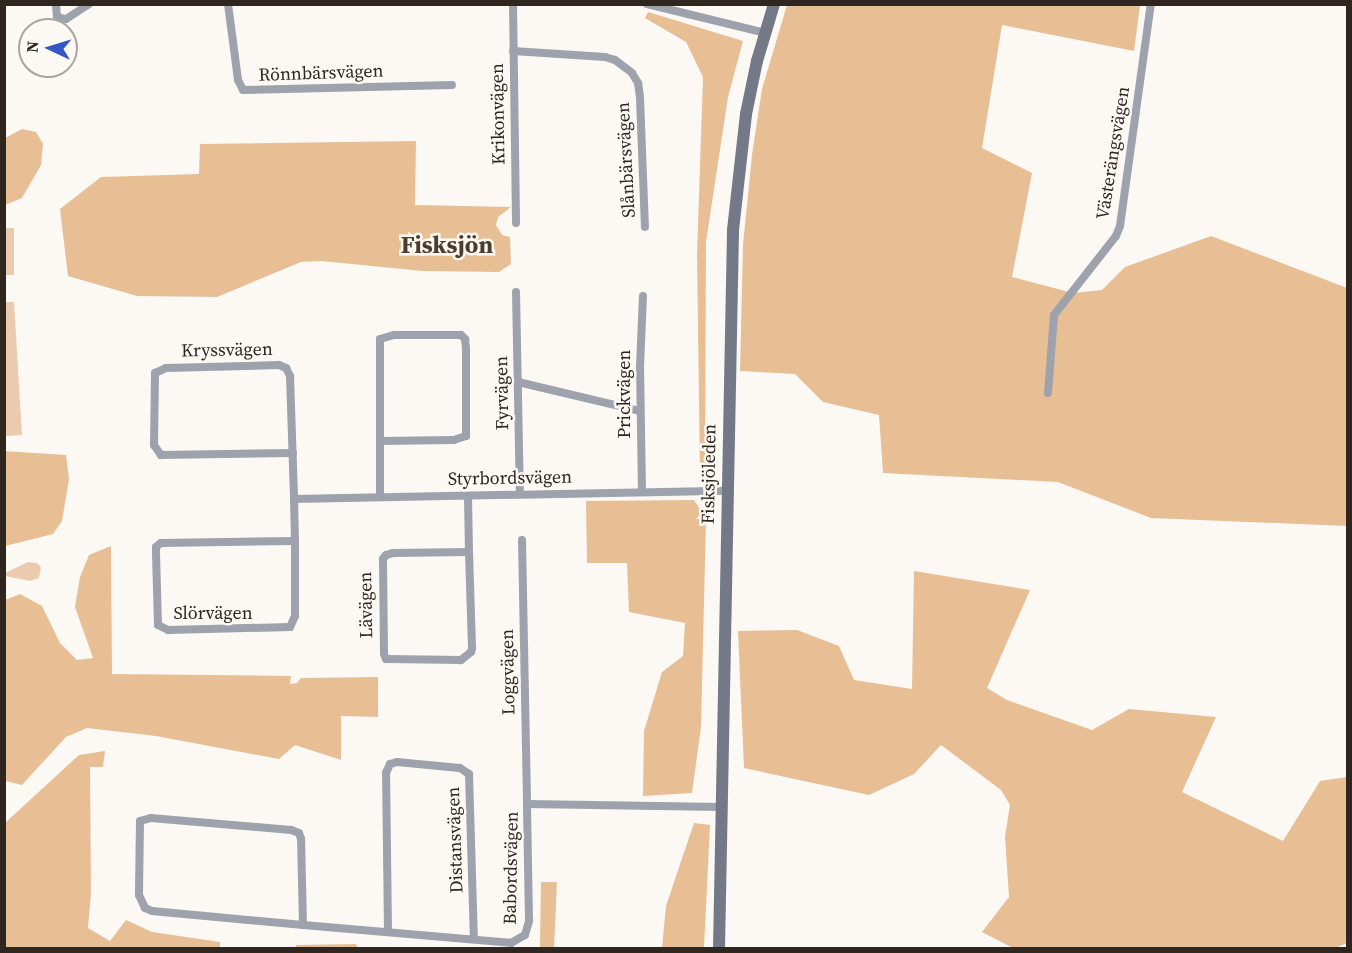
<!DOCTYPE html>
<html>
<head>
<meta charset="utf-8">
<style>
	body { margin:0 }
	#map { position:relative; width:1352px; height:953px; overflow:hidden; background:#fcf8f4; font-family:"Source Serif 4",serif }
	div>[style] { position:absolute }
	.green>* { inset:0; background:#ebcbad }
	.forest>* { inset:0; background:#e8bf95 }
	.street>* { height:8px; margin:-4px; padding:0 4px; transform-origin:4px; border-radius:4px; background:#9ea2ac }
	.secondary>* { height:12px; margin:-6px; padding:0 6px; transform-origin:6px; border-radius:6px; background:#737987 }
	span { translate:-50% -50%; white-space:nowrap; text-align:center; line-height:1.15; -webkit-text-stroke:5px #fcf8f4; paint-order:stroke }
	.street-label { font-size:18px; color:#2e261f }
	.district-label { font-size:24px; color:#4b3c2c; font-weight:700 }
	.frame { position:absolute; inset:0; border:6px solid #2e261f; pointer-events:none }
	.north { position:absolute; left:18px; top:18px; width:60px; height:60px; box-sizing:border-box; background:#fcf8f4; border:2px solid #aaa49f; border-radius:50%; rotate:274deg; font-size:16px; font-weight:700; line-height:24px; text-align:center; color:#2e261f }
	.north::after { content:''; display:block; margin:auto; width:21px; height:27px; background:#3556c7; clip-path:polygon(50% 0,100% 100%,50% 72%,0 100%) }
</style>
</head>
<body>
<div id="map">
	<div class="green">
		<div style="clip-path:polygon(5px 228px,14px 228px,14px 275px,5px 275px)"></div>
		<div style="clip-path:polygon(5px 302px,14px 302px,22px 435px,5px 436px)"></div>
		<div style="clip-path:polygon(28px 562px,37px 563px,41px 567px,39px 578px,30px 581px,5px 576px,5px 573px)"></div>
	</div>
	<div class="forest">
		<div style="clip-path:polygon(787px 5px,1140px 5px,1134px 51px,1002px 25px,982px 148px,1032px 173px,1012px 277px,1073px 293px,1102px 290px,1125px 267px,1211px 236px,1347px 288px,1347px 526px,1151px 518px,1058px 482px,883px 473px,879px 415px,823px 402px,795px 374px,740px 371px,743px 245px,752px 155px,762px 89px)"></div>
		<div style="clip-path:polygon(648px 12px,743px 41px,728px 97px,706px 242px,705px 471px,700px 472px,697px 255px,703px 77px,686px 42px,645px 18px)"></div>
		<div style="clip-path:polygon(22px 129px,36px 132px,43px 144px,41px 165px,22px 198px,5px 205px,5px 138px)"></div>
		<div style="clip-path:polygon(416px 141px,415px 205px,511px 207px,498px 217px,496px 225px,502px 235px,510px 237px,511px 264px,499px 272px,423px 271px,321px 261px,301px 262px,217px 297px,137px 296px,68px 276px,60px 209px,101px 177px,199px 174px,200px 144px)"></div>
		<div style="clip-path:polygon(4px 451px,66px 455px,69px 479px,62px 521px,53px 534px,5px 546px)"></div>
		<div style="clip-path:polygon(694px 500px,706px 519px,701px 727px,692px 793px,643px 796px,644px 731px,662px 672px,683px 656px,685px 623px,629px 612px,627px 563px,587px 563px,586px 501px)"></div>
		<div style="clip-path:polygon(111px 546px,112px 674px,291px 676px,290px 684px,297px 683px,301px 678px,378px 677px,378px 717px,341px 716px,341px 760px,295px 745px,279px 759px,156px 736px,87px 728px,66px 737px,22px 785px,5px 781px,5px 600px,20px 594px,42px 606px,60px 643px,77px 660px,93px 658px,75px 607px,80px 577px,89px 555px)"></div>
		<div style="clip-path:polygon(914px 571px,1030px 590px,987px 688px,1007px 700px,1092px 730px,1129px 709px,1216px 717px,1182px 792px,1283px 841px,1320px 781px,1347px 777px,1347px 943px,1335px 948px,1013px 948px,982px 932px,1009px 897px,1005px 837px,1010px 805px,1001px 790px,941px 745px,914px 774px,869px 795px,744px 768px,738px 631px,797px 630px,839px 646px,854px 680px,912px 689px)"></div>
		<div style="clip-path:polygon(105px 751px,103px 767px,90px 767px,91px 893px,88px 928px,110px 941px,126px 920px,152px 932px,220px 942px,220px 948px,5px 948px,6px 822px,79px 755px)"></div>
		<div style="clip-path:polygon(694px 823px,710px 825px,704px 948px,662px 948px,666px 906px)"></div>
		<div style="clip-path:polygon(541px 882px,557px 882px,554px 948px,540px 948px)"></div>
		<div style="clip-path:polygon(356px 944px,358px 948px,295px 948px,296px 945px)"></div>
	</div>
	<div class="street">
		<div style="left:56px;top:4px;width:13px;rotate:86deg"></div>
		<div style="left:57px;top:17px;width:9px;rotate:13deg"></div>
		<div style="left:66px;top:19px;width:27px;rotate:-33deg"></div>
		<div style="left:228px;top:4px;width:77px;rotate:82.5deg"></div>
		<div style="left:238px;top:80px;width:11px;rotate:63deg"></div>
		<div style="left:243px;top:90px;width:209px;rotate:-1.4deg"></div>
		<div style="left:513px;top:4px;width:219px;rotate:89.2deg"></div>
		<div style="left:647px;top:4px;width:122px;rotate:13.8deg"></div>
		<div style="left:513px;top:51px;width:92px;rotate:3.7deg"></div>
		<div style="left:605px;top:57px;width:10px;rotate:17deg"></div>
		<div style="left:615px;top:60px;width:21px;rotate:37deg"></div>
		<div style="left:632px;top:73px;width:12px;rotate:59deg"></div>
		<div style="left:638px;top:83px;width:15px;rotate:82deg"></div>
		<div style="left:640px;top:98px;width:129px;rotate:87.8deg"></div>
		<div style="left:516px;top:292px;width:202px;rotate:88.9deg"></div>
		<div style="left:518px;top:382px;width:125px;rotate:13.4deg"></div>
		<div style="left:1048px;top:393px;width:78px;rotate:-85.6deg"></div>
		<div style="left:1054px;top:315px;width:100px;rotate:-51.9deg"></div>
		<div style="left:1116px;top:236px;width:11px;rotate:-68deg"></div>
		<div style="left:1120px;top:226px;width:224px;rotate:-82.1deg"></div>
		<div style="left:293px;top:453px;width:132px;rotate:179.1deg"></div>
		<div style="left:161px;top:455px;width:12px;rotate:-125deg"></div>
		<div style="left:154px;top:445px;width:72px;rotate:-89.2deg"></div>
		<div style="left:155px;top:373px;width:12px;rotate:-24deg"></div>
		<div style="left:166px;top:368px;width:113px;rotate:-1.5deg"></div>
		<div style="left:279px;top:365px;width:8px;rotate:23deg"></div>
		<div style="left:286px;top:368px;width:9px;rotate:63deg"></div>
		<div style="left:290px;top:376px;width:123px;rotate:88.1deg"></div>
		<div style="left:294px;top:499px;width:42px;rotate:88.6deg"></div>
		<div style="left:295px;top:541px;width:75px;rotate:90deg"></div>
		<div style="left:295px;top:616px;width:12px;rotate:114deg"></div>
		<div style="left:290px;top:627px;width:122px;rotate:178.6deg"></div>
		<div style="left:168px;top:630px;width:11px;rotate:-153deg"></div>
		<div style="left:158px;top:625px;width:73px;rotate:-91.6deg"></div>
		<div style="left:156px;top:552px;width:5px;rotate:-90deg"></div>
		<div style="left:156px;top:547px;width:6px;rotate:-39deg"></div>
		<div style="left:161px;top:543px;width:134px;rotate:-0.9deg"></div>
		<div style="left:642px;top:492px;width:125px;rotate:-90.9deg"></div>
		<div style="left:640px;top:367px;width:71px;rotate:-87.6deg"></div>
		<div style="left:468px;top:496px;width:56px;rotate:89deg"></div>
		<div style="left:469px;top:552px;width:96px;rotate:88.2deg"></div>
		<div style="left:472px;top:648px;width:4px;rotate:104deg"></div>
		<div style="left:471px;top:652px;width:13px;rotate:141deg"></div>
		<div style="left:461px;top:660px;width:75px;rotate:-179.2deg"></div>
		<div style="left:386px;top:659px;width:5px;rotate:-112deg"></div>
		<div style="left:384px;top:654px;width:95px;rotate:-90.6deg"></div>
		<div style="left:383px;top:559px;width:5px;rotate:-53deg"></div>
		<div style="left:386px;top:555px;width:7px;rotate:-16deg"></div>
		<div style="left:393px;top:553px;width:76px;rotate:-0.8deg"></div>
		<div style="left:380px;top:497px;width:158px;rotate:-90deg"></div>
		<div style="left:380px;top:339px;width:15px;rotate:-16deg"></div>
		<div style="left:394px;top:335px;width:67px"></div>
		<div style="left:461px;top:335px;width:6px;rotate:45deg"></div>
		<div style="left:465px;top:339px;width:9px;rotate:84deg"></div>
		<div style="left:466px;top:348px;width:88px;rotate:90deg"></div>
		<div style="left:466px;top:436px;width:13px;rotate:162deg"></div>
		<div style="left:454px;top:440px;width:74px;rotate:179.2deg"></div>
		<div style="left:294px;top:499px;width:433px;rotate:-1.1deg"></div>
		<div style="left:522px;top:540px;width:264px;rotate:88.9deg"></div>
		<div style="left:303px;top:925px;width:86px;rotate:-91.3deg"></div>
		<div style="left:301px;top:839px;width:6px;rotate:-108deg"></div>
		<div style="left:299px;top:833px;width:9px;rotate:-159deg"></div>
		<div style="left:291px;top:830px;width:141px;rotate:-175.1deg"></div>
		<div style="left:151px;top:818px;width:11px;rotate:165deg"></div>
		<div style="left:140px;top:821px;width:74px;rotate:90.8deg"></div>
		<div style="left:139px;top:895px;width:14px;rotate:65deg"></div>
		<div style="left:145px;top:908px;width:8px;rotate:23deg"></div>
		<div style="left:152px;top:911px;width:152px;rotate:5.3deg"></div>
		<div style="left:303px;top:925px;width:209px;rotate:4.9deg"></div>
		<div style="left:511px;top:943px;width:16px;rotate:-30deg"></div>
		<div style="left:525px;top:935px;width:15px;rotate:-74deg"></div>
		<div style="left:529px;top:921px;width:117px;rotate:-91deg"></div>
		<div style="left:527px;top:804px;width:194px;rotate:0.9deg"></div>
		<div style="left:388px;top:932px;width:159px;rotate:-90.7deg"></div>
		<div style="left:386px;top:773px;width:10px;rotate:-66deg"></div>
		<div style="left:390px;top:764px;width:7px;rotate:-16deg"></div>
		<div style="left:397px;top:762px;width:63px;rotate:5.4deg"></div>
		<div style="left:460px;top:768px;width:11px;rotate:34deg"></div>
		<div style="left:469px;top:774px;width:165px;rotate:88.3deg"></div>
	</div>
	<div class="secondary">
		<div style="left:719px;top:948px;width:718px;rotate:-88.88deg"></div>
		<div style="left:733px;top:230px;width:117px;rotate:-83.6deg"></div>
		<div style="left:746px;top:114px;width:54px;rotate:-78.3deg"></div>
		<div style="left:757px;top:61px;width:59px;rotate:-73.4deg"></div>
	</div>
	<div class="street-label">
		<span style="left:321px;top:73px;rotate:-2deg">Rönnbärsvägen</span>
		<span style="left:498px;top:114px;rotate:-91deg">Krikonvägen</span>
		<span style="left:1113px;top:153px;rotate:-81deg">Västerängsvägen</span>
		<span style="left:626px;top:160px;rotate:-93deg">Slånbärsvägen</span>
		<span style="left:227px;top:350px;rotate:-1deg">Kryssvägen</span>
		<span style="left:502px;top:393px;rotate:-91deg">Fyrvägen</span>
		<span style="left:624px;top:394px;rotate:-90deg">Prickvägen</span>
		<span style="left:709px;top:474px;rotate:-89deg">Fisksjöleden</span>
		<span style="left:510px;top:478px;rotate:-1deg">Styrbordsvägen</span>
		<span style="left:366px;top:605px;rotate:-91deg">Lävägen</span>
		<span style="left:213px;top:613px">Slörvägen</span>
		<span style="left:508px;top:672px;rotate:-91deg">Loggvägen</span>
		<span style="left:455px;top:840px;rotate:-92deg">Distansvägen</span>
		<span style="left:511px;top:868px;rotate:-89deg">Babordsvägen</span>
	</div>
	<div class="district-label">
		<span style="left:447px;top:245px">Fisksjön</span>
	</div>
	<div class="frame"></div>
	<div class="north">N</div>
</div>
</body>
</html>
